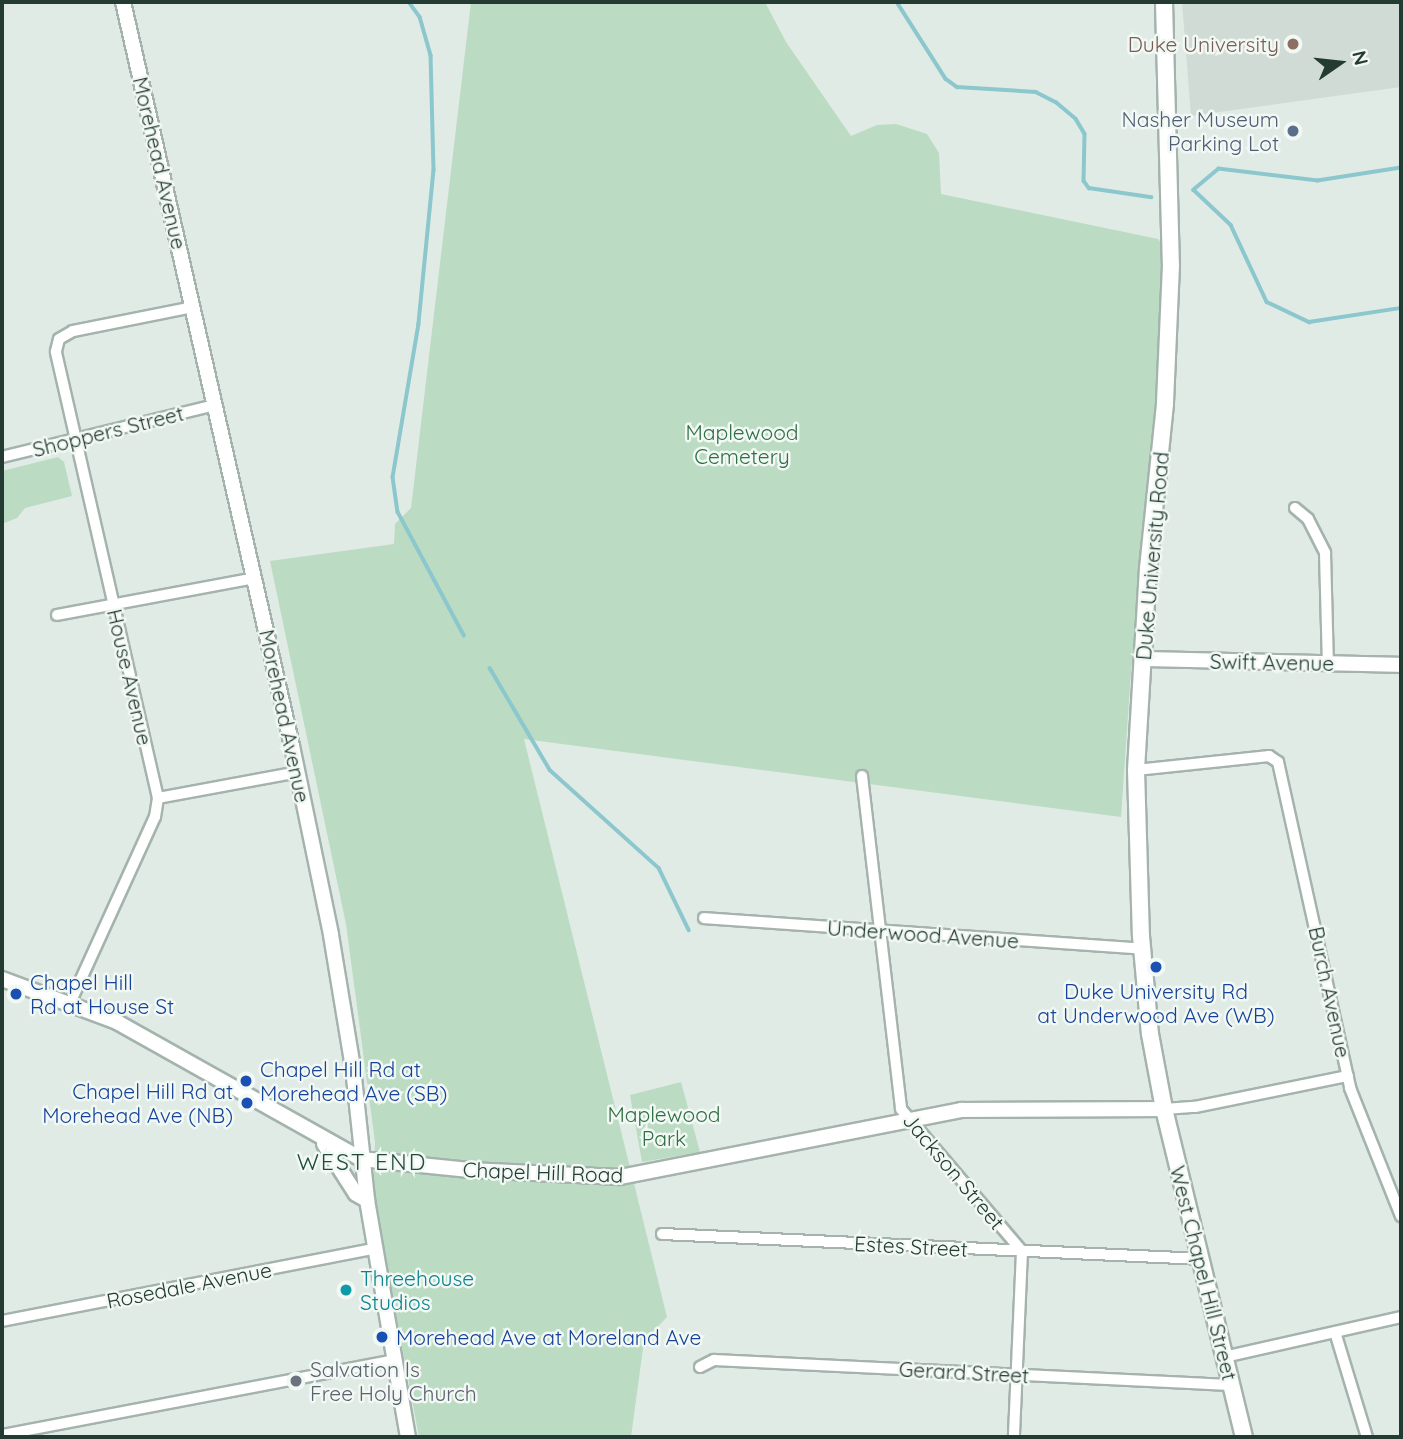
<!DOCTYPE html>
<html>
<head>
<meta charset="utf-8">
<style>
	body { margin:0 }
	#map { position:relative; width:1403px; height:1439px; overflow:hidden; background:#e1ebe6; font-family:Quicksand,sans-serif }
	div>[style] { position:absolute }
	.built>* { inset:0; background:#d0dbd5 }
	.green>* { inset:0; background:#bbdbc2 }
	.stream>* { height:3.5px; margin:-1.75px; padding:0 1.75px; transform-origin:1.75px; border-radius:1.75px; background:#8cc7cd }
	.roads { filter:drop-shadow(2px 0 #a4b3ad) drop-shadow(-2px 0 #a4b3ad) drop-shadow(0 2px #a4b3ad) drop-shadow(0 -2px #a4b3ad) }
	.minor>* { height:10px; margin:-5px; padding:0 5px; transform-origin:5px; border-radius:5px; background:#fff }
	.tertiary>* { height:14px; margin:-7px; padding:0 7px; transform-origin:7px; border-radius:7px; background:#fff }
	.secondary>* { height:16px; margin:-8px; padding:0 8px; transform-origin:8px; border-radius:8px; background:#fff }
	.dots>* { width:19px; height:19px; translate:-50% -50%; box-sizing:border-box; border:4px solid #f2f8f4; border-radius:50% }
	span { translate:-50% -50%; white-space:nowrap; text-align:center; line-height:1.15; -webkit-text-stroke:5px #f2f8f4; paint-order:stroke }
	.education-label { font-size:21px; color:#785e54 }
	.right { translate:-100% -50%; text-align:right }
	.service-label { font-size:21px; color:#4e5e75 }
	.street-label { font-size:21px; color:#233b33 }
	.park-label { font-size:21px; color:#2f6f44 }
	.transit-label { font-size:21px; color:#164399 }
	.left { translate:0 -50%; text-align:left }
	.culture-label { font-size:21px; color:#0d838f }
	.worship-label { font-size:21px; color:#5b616d }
	.neighbourhood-label { font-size:23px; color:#204c3e; letter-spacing:2px }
	.frame { position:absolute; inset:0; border:4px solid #233b33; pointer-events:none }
	.north { position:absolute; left:1305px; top:28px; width:70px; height:70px; -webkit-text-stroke:5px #f2f8f4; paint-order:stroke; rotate:76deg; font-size:19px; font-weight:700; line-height:28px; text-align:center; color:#233b33 }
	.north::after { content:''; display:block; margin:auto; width:24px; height:32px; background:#233b33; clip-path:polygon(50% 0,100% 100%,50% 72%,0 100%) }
</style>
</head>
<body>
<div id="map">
	<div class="built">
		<div style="clip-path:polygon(1182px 2px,1401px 2px,1401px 87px,1191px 116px)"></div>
	</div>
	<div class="green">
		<div style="clip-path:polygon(471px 2px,765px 2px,786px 42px,851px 136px,877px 125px,896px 124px,927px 134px,939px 153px,941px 194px,1158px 239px,1164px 246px,1160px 403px,1131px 672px,1121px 817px,524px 739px,667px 1317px,644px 1341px,631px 1437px,419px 1437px,373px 1192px,375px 1142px,346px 924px,270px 561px,394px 544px,395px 524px,411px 508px)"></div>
		<div style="clip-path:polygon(58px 457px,64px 462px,72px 496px,25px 508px,17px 518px,2px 524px,2px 471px)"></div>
		<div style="clip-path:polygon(681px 1082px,700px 1152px,642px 1162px,630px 1095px)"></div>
	</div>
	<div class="stream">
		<div style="left:409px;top:2px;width:19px;rotate:54deg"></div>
		<div style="left:420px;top:17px;width:40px;rotate:74deg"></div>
		<div style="left:431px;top:55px;width:115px;rotate:88.5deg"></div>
		<div style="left:434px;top:170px;width:155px;rotate:95.6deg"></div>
		<div style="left:419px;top:324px;width:155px;rotate:99.6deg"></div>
		<div style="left:393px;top:477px;width:35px;rotate:82deg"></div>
		<div style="left:398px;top:512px;width:140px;rotate:61.8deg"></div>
		<div style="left:897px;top:2px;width:91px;rotate:57.5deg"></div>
		<div style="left:946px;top:79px;width:14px;rotate:36deg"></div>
		<div style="left:957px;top:87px;width:79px;rotate:3.6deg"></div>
		<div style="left:1036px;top:92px;width:22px;rotate:27deg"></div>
		<div style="left:1056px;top:102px;width:26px;rotate:40deg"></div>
		<div style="left:1076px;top:119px;width:17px;rotate:59deg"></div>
		<div style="left:1085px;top:134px;width:47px;rotate:91.2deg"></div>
		<div style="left:1084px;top:181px;width:9px;rotate:54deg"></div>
		<div style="left:1089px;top:188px;width:63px;rotate:8.3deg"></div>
		<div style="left:1401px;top:168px;width:84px;rotate:171.1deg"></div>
		<div style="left:1318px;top:181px;width:100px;rotate:-173.1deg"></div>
		<div style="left:1219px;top:169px;width:33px;rotate:140deg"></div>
		<div style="left:1194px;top:190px;width:51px;rotate:43.4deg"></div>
		<div style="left:1231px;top:225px;width:85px;rotate:64.9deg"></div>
		<div style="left:1267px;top:302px;width:47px;rotate:25.5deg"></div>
		<div style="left:1309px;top:322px;width:93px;rotate:-8.7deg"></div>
		<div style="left:490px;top:668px;width:118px;rotate:59.5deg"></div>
		<div style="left:550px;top:770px;width:147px;rotate:42deg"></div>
		<div style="left:659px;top:868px;width:69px;rotate:64.2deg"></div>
	</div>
	<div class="roads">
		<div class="minor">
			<div style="left:2px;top:457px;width:219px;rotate:-13.7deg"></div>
			<div style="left:1295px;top:508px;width:17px;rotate:40deg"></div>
			<div style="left:1308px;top:519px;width:38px;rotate:63deg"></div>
			<div style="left:1325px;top:553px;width:111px;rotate:88.5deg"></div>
			<div style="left:57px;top:615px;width:200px;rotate:-10.6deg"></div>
			<div style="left:1136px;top:770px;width:134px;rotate:-6deg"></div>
			<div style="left:1269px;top:756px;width:11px;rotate:34deg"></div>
			<div style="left:1278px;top:762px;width:334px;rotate:77.5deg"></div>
			<div style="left:1350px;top:1088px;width:138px;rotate:68.3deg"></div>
			<div style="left:862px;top:776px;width:335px;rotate:83.3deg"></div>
			<div style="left:901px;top:1109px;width:187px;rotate:49.6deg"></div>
			<div style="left:1022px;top:1251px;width:186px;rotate:92.5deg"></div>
			<div style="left:158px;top:798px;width:142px;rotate:-10.5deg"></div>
			<div style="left:704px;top:918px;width:439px;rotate:4deg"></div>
			<div style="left:71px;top:1001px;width:202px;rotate:-65.5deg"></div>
			<div style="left:155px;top:817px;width:19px;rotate:-81deg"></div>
			<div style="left:158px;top:798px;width:458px;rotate:-102.9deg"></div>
			<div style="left:56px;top:351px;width:12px;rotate:-76deg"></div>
			<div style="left:59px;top:339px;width:16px;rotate:-30deg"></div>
			<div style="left:73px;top:331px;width:122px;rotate:-11.3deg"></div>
			<div style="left:1164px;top:1109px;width:31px;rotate:-4deg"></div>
			<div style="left:1195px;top:1107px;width:156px;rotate:-11.5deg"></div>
			<div style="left:662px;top:1234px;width:541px;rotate:2.65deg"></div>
			<div style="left:2px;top:1321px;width:381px;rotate:-11deg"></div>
			<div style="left:1335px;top:1332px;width:110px;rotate:73.1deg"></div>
			<div style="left:1224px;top:1357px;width:181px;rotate:-12.7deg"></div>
			<div style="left:700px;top:1367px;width:16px;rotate:-27deg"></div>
			<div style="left:714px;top:1360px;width:517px;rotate:2.77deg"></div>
			<div style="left:2px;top:1435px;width:401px;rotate:-10.8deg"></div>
		</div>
		<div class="tertiary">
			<div style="left:123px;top:2px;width:763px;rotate:77.2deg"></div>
			<div style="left:292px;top:746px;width:193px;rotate:78.3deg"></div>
			<div style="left:331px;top:935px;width:135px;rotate:80.6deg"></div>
			<div style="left:353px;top:1068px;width:133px;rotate:83.9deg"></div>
			<div style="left:367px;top:1200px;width:241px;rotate:80.2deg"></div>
			<div style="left:1142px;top:659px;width:259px;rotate:1.3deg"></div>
			<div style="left:2px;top:979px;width:123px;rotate:20.5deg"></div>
			<div style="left:117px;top:1022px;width:280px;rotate:29.3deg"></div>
			<div style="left:361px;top:1159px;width:109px;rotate:5.8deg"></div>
			<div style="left:469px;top:1170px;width:151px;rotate:2.7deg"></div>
			<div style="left:620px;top:1177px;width:348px;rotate:-11.1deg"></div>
			<div style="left:961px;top:1110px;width:203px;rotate:-0.3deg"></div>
			<div style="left:324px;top:1144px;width:59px;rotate:57.4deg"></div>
			<div style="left:356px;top:1194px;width:13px;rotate:29deg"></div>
		</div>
		<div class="secondary">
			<div style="left:1164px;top:2px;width:263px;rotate:88.5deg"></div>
			<div style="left:1171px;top:265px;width:139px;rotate:92.5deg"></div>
			<div style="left:1165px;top:404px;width:165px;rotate:95.9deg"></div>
			<div style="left:1148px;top:568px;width:202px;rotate:93.4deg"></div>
			<div style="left:1136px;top:770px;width:166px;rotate:88.3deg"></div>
			<div style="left:1141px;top:936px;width:98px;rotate:84.8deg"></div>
			<div style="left:1150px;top:1034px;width:76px;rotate:79.4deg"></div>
			<div style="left:1164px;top:1109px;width:338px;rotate:76.3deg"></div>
		</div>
	</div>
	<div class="dots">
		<div style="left:1293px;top:44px;background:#8d6e63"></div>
		<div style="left:1293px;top:131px;background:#5c6f8a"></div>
		<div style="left:1156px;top:967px;background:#1a4fb4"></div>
		<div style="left:16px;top:994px;background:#1a4fb4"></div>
		<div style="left:246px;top:1081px;background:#1a4fb4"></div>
		<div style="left:247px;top:1103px;background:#1a4fb4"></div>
		<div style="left:346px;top:1290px;background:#0f9aa8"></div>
		<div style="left:382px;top:1337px;background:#1a4fb4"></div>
		<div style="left:296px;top:1381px;background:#6b7280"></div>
	</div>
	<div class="education-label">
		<span class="right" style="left:1279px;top:44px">Duke University</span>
	</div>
	<div class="service-label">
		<span class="right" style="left:1279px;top:131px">Nasher Museum<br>Parking Lot</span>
	</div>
	<div class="street-label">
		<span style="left:160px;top:163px;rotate:77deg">Morehead Avenue</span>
		<span style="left:108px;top:431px;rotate:-14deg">Shoppers Street</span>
		<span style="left:1152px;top:556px;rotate:-85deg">Duke University Road</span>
		<span style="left:1272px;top:662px;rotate:1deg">Swift Avenue</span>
		<span style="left:130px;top:677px;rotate:77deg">House Avenue</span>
		<span style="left:285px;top:716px;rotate:78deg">Morehead Avenue</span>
		<span style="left:923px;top:934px;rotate:4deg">Underwood Avenue</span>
		<span style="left:1330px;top:992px;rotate:78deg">Burch Avenue</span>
		<span style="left:954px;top:1171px;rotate:50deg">Jackson Street</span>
		<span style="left:543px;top:1172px;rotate:2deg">Chapel Hill Road</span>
		<span style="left:911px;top:1246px;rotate:3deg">Estes Street</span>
		<span style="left:1204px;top:1273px;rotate:76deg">West Chapel Hill Street</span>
		<span style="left:189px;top:1285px;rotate:-11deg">Rosedale Avenue</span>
		<span style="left:964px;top:1372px;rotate:3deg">Gerard Street</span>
	</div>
	<div class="park-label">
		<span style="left:742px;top:444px">Maplewood<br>Cemetery</span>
		<span style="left:664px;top:1126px">Maplewood<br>Park</span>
	</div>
	<div class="transit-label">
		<span class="left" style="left:30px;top:994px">Chapel Hill<br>Rd at House St</span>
		<span style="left:1156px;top:1003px">Duke University Rd<br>at Underwood Ave (WB)</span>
		<span class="left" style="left:260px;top:1081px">Chapel Hill Rd at<br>Morehead Ave (SB)</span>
		<span class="right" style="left:233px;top:1103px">Chapel Hill Rd at<br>Morehead Ave (NB)</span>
		<span class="left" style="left:396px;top:1337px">Morehead Ave at Moreland Ave</span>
	</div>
	<div class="culture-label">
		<span class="left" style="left:360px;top:1290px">Threehouse<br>Studios</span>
	</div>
	<div class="worship-label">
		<span class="left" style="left:310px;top:1381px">Salvation Is<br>Free Holy Church</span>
	</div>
	<div class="neighbourhood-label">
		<span style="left:362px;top:1162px">WEST END</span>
	</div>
	<div class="frame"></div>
	<div class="north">N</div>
</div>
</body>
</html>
